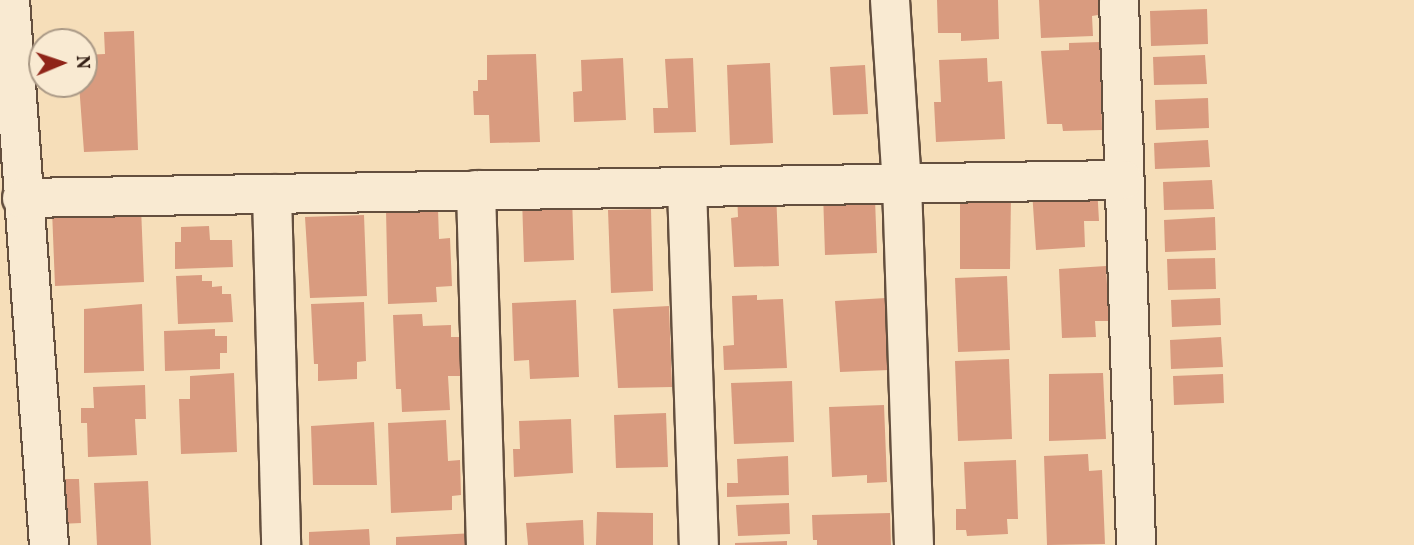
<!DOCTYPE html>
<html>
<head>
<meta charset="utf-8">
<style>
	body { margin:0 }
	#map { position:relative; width:1414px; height:545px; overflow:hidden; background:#f6deb9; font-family:Vollkorn,serif }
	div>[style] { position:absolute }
	.building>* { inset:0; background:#d99b7f }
	.roads { filter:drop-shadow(2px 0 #644f3e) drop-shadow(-2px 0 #644f3e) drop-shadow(0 2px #644f3e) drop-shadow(0 -2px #644f3e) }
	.minor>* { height:38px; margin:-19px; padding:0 19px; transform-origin:19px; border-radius:19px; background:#f9ead2 }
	span { translate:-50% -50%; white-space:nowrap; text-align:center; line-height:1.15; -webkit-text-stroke:7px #f9ead2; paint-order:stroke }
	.north { position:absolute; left:28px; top:28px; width:70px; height:70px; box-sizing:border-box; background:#f9ead2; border:2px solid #aa9986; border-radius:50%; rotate:88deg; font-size:19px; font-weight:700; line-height:28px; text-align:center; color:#341f15 }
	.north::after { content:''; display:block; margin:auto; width:24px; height:32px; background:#8f2418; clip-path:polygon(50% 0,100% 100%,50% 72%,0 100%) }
</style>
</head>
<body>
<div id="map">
	<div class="building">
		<div style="clip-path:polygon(937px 0,998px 0,999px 39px,961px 41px,961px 33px,938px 33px)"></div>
		<div style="clip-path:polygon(1039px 0,1098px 0,1098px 15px,1092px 16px,1093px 36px,1041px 38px)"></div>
		<div style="clip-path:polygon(1207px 9px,1208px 44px,1151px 46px,1150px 11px)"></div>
		<div style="clip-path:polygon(134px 31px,138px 150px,84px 152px,79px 84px,84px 84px,84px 55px,105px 54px,104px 32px)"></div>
		<div style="clip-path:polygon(1100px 42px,1102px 130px,1063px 131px,1062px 124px,1047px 124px,1041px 51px,1069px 50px,1069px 43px)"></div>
		<div style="clip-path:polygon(536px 54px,540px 142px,490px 143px,489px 115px,474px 115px,473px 91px,478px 91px,478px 80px,487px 80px,487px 55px)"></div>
		<div style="clip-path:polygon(1205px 55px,1207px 84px,1154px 85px,1153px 57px)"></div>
		<div style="clip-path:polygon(623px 58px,626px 120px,574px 122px,573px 92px,582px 91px,581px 60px)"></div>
		<div style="clip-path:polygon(693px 58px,696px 132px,654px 133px,653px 108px,668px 108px,665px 59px)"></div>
		<div style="clip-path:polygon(987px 58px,988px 82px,1002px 81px,1005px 139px,936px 142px,934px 102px,941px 102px,939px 60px)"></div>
		<div style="clip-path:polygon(770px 63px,773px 143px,730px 145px,727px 65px)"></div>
		<div style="clip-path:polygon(865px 65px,868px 114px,833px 115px,830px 67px)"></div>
		<div style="clip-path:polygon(1208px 98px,1209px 128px,1156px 130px,1155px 100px)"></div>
		<div style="clip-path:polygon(1208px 140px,1210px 167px,1155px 169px,1154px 143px)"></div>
		<div style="clip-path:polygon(1212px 180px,1214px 209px,1164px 210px,1163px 182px)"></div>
		<div style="clip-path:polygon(1097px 186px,1099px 221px,1084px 221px,1085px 247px,1036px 250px,1032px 191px)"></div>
		<div style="clip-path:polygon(776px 191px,779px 266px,734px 267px,731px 218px,738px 217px,737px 192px)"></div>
		<div style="clip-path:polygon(823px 192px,875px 199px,877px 253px,825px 255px)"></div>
		<div style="clip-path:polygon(960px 195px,1011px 195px,1010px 269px,960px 269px)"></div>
		<div style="clip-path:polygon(572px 197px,574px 260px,524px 262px,522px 198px)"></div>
		<div style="clip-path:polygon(141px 207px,144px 282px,55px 286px,52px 210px)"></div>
		<div style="clip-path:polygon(438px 209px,439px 239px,450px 238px,452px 286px,436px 287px,437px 302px,388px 304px,386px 210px)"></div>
		<div style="clip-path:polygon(651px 209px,653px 291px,611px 293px,608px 210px)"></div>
		<div style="clip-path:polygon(364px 215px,367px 296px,310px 298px,305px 217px)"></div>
		<div style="clip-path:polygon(1215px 217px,1216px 250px,1165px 252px,1164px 220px)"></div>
		<div style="clip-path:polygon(209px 226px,210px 240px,232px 240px,233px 267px,175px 269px,175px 242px,181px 242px,181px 227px)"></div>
		<div style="clip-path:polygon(1215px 258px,1216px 289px,1168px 290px,1167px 259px)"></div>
		<div style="clip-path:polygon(1106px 266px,1109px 321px,1095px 321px,1096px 337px,1062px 338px,1059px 269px)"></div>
		<div style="clip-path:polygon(202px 275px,202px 281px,212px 281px,212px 287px,222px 286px,222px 294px,231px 294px,233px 322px,178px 324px,176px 276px)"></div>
		<div style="clip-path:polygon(1007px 276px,1010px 350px,958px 352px,955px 278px)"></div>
		<div style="clip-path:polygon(757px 295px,757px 300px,783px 299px,787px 368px,724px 370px,723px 346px,734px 345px,732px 296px)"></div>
		<div style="clip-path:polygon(886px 298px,889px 370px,840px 372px,835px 301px)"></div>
		<div style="clip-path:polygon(1220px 298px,1221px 325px,1172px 327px,1171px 300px)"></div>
		<div style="clip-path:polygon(576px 300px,579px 377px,530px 379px,529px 360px,514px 361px,512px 303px)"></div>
		<div style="clip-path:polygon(364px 302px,366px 361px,357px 362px,357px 379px,318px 381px,318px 364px,314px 364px,311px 304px)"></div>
		<div style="clip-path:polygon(142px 304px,144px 371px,84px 373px,84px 309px)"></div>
		<div style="clip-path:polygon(669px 306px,672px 387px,618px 388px,613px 309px)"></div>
		<div style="clip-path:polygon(422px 314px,423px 326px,451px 325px,451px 337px,463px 337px,465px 376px,448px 376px,450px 410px,402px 412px,401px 389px,396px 389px,393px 315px)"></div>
		<div style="clip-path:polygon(215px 329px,215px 336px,227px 336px,227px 353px,220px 353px,220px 369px,165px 371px,164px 331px)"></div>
		<div style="clip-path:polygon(1221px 337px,1223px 367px,1171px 369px,1170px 340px)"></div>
		<div style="clip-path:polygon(1009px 359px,1012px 439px,958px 441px,955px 361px)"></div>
		<div style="clip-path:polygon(234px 373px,237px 452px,181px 454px,179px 399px,190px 399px,190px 376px)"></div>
		<div style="clip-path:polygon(1103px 373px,1106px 439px,1049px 441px,1049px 374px)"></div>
		<div style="clip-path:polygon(1223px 374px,1224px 403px,1174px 405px,1173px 376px)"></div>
		<div style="clip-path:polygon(792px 381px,794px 442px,734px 444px,731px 383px)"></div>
		<div style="clip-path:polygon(145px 385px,146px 419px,135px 419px,137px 455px,88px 457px,87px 423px,81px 423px,81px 408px,94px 408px,93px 387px)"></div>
		<div style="clip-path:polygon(884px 405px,887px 482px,867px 483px,867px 475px,832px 477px,829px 407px)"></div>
		<div style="clip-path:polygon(666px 413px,668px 467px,616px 468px,614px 415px)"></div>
		<div style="clip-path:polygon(571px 419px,573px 473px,514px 477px,513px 449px,520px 449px,519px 421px)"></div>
		<div style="clip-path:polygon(446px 420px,448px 461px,460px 460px,461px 495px,452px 496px,452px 510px,391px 513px,388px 423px)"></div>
		<div style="clip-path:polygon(374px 422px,377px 485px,313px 485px,311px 426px)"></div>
		<div style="clip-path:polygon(1088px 454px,1089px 471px,1102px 470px,1105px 544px,1047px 545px,1044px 456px)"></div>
		<div style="clip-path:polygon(788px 456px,789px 495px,727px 497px,727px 483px,738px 483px,737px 459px)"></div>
		<div style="clip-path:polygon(1016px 460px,1018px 519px,1007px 519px,1008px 534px,967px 536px,966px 530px,956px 530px,956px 509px,966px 509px,964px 462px)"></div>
		<div style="clip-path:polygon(57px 479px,79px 479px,81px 523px,59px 524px)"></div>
		<div style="clip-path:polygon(148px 481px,151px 545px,97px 545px,94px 483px)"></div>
		<div style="clip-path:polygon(789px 503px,790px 534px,738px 536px,736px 505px)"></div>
		<div style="clip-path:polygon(597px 512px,653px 513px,653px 545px,596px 545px)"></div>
		<div style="clip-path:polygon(890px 513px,891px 545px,817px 545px,817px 540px,813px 540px,812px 515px)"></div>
		<div style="clip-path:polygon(583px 520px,584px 545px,528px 545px,526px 523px)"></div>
		<div style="clip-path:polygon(369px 529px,370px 545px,309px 545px,309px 532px)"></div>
		<div style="clip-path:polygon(475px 533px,476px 545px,396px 545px,396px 537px)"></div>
		<div style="clip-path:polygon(787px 541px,787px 545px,735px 545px,735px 543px)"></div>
	</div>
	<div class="roads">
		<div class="minor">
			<div style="left:10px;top:0;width:546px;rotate:85.91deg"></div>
			<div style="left:890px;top:0;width:184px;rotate:86.3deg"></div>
			<div style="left:902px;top:184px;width:361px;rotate:88.1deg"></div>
			<div style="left:1119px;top:0;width:545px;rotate:88.21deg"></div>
			<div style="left:687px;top:187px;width:358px;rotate:88.1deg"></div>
			<div style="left:476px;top:190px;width:355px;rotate:88.4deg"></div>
			<div style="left:272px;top:194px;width:351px;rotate:88.5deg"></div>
			<div style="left:22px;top:198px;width:1101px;rotate:-0.94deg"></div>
		</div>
	</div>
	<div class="north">N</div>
</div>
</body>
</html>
